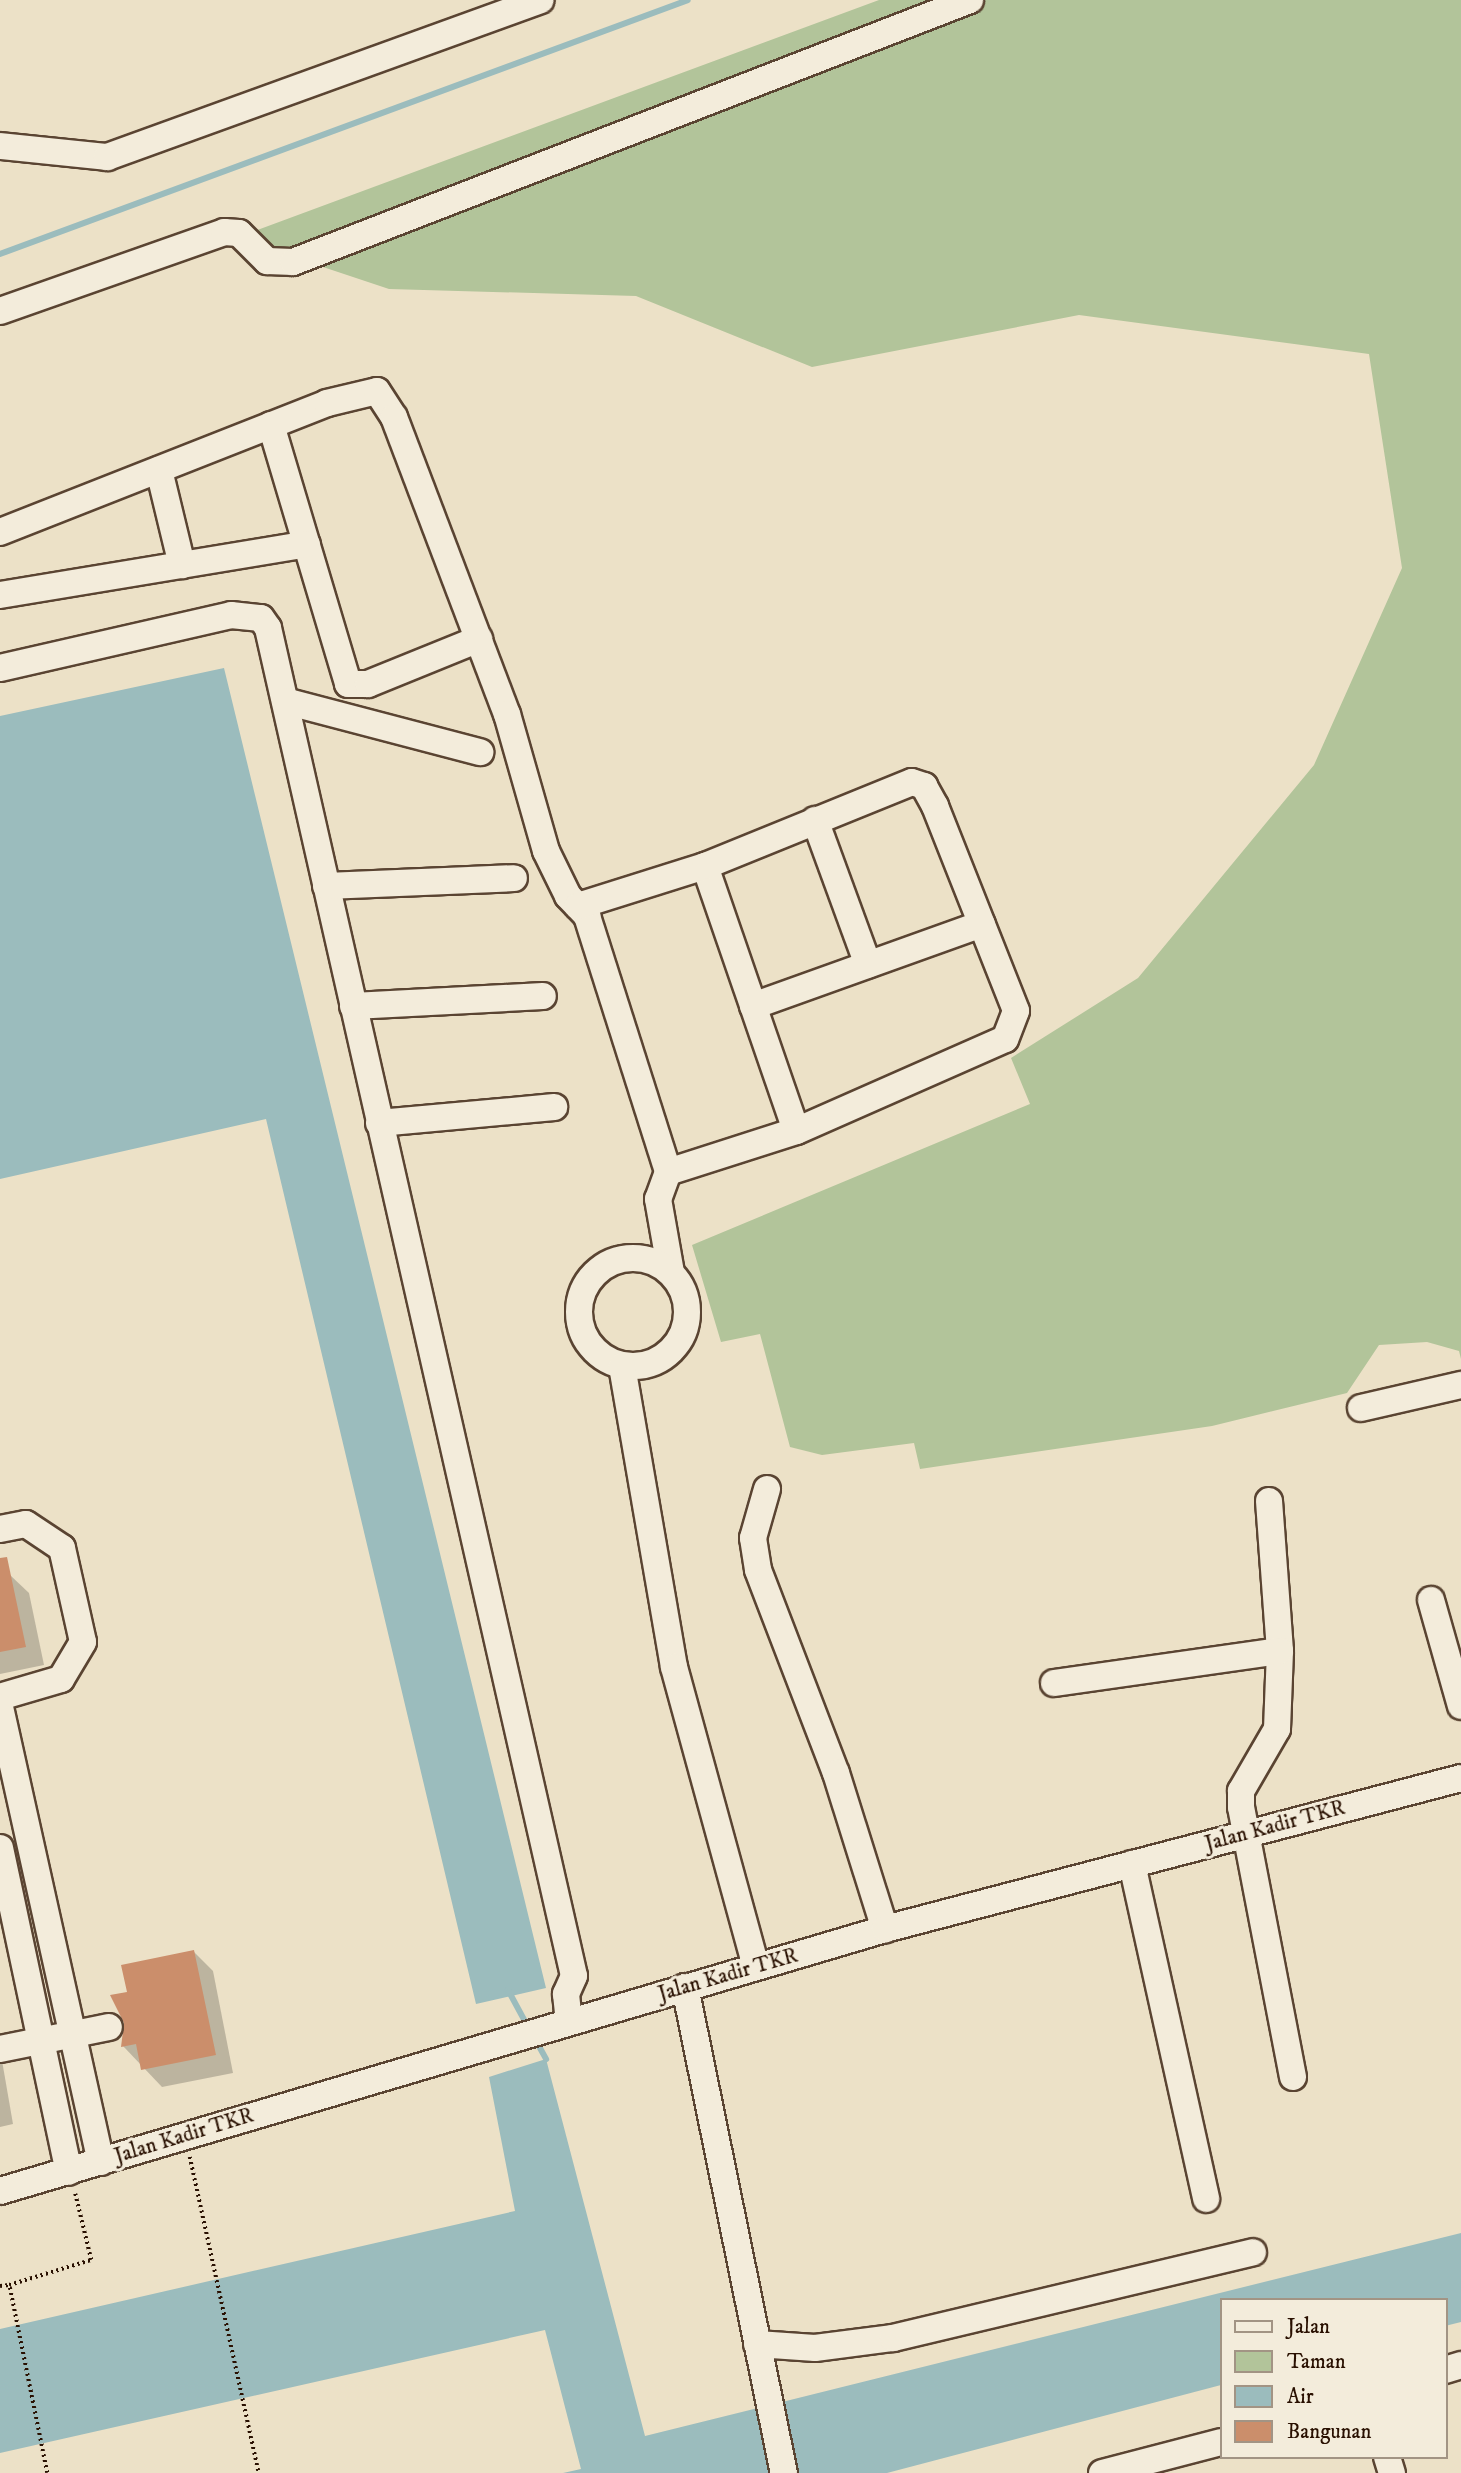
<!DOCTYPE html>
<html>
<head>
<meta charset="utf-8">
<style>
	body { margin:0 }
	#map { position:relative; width:1461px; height:2473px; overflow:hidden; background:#ece1c7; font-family:"IM FELL DW Pica",serif }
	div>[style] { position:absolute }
	.green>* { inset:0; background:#b2c49a }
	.water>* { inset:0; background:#9bbcbd }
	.shadow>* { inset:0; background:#0003 }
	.stream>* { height:6px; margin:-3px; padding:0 3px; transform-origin:3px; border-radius:3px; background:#9bbcbd }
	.building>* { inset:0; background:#cb8e6b }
	.path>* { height:3.5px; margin-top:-1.75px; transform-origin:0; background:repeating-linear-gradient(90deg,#291001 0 2px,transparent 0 5.5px) }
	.roads { filter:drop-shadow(2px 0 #5a4432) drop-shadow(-2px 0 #5a4432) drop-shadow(0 2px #5a4432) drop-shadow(0 -2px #5a4432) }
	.minor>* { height:26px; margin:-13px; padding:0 13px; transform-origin:13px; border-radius:13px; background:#f3ecdb }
	.minor>.ring { margin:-13px; padding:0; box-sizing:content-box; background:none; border:26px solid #f3ecdb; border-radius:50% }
	span { translate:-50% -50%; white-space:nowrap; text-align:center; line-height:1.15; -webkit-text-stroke:6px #f3ecdb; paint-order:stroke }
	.street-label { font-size:21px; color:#291001 }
	.legend { position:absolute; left:1220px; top:2298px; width:228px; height:161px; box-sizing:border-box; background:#f3ecdb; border:2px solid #a29484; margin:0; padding:9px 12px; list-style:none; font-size:21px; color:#291001 }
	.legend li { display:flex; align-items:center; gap:14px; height:35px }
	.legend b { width:35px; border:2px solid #a29484 }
</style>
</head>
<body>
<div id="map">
	<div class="green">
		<div style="clip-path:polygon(879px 0,1461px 0,1461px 1359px,1459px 1351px,1427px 1342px,1379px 1345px,1347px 1393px,1212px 1426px,920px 1469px,914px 1443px,822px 1455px,790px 1447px,760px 1334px,721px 1342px,692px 1245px,1030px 1104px,1011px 1058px,1138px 978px,1314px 765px,1402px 568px,1369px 354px,1079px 315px,812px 367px,636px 296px,389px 289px,236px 238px)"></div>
	</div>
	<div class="water">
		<div style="clip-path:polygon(224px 668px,546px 1988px,476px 2004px,266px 1119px,0 1179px,0 716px)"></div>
		<div style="clip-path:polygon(546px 2059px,645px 2436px,1461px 2233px,1461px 2322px,1445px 2326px,1445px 2300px,1221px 2300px,1221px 2385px,887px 2473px,563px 2473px,581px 2469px,545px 2330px,0 2453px,0 2329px,515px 2211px,489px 2077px)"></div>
	</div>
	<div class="shadow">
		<div style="clip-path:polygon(10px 1575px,29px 1593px,44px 1665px,0 1674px,0 1577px)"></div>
		<div style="clip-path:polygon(194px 1952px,213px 1971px,233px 2073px,162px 2087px,123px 2046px,129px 1993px)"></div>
		<div style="clip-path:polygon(0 2049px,13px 2124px,0 2127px)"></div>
	</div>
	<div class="stream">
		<div style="left:0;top:254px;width:733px;rotate:-20.26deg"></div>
		<div style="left:508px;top:1990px;width:42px;rotate:61.6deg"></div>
		<div style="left:535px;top:2039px;width:23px;rotate:61deg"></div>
	</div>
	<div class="building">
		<div style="clip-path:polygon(7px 1557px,26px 1647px,0 1652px,0 1558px)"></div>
		<div style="clip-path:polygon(194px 1950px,216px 2055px,141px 2070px,136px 2044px,121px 2047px,124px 2023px,110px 1995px,127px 1992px,121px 1965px)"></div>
	</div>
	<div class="path">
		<div style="left:190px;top:2157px;width:323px;rotate:77.7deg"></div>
		<div style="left:0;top:2286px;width:9px;rotate:-6deg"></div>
		<div style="left:47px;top:2473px;width:192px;rotate:-101.4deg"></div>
		<div style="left:9px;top:2285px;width:86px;rotate:-17deg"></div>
		<div style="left:91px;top:2260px;width:68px;rotate:-103.6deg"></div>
	</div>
	<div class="roads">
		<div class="minor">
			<div style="left:0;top:146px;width:108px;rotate:5.9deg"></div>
			<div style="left:107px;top:157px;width:461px;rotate:-19.9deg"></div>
			<div style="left:0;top:311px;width:238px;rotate:-19.4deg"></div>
			<div style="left:224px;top:232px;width:15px;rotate:4deg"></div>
			<div style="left:239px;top:233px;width:40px;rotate:45deg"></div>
			<div style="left:267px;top:261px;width:26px;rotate:2deg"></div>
			<div style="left:293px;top:262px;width:726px;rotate:-21.16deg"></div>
			<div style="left:271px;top:425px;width:270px;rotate:73.4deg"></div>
			<div style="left:348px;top:684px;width:20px"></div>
			<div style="left:368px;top:684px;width:120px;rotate:-22.1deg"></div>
			<div style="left:159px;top:470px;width:98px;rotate:76.4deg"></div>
			<div style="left:0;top:532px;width:352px;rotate:-21.5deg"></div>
			<div style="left:327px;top:403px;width:51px;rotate:-13.5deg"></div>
			<div style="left:377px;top:391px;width:31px;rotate:57deg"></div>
			<div style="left:394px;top:417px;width:318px;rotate:69.2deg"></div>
			<div style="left:507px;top:714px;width:142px;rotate:74.1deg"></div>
			<div style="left:546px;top:851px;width:50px;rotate:63.9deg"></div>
			<div style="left:568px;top:896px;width:28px;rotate:46deg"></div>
			<div style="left:587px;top:916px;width:269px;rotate:72.4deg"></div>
			<div style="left:0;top:595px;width:311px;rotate:-9.4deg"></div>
			<div style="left:0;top:668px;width:237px;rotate:-12.9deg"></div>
			<div style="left:231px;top:615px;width:30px;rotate:6deg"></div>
			<div style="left:261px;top:618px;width:12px;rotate:55deg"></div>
			<div style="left:268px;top:628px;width:1382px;rotate:77.21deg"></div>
			<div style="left:574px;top:1976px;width:20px;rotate:114deg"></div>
			<div style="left:566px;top:1994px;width:28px;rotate:84deg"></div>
			<div style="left:285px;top:701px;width:202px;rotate:14.7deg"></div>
			<div style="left:815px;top:820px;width:154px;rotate:69.9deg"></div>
			<div style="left:705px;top:866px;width:280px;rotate:71deg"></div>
			<div style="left:326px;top:886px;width:188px;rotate:-2.4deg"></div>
			<div style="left:578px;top:906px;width:133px;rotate:-17.5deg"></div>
			<div style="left:705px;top:866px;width:223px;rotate:-22.1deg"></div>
			<div style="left:912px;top:782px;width:13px;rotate:18deg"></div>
			<div style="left:924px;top:786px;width:23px;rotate:61deg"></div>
			<div style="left:935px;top:806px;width:220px;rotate:68.4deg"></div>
			<div style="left:1016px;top:1011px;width:30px;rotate:111deg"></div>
			<div style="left:1005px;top:1039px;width:228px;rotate:156.2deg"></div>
			<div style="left:796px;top:1131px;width:134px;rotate:162.2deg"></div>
			<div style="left:668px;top:1172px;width:29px;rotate:110deg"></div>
			<div style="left:658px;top:1199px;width:75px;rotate:80deg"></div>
			<div style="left:353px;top:1006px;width:190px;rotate:-3deg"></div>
			<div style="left:753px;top:1006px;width:243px;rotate:-19.7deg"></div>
			<div style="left:379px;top:1123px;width:176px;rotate:-5.2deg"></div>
			<div class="ring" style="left:579px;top:1258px;width:82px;height:82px"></div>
			<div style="left:622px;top:1366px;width:305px;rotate:80.2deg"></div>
			<div style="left:674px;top:1667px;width:310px;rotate:74.7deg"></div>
			<div style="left:1361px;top:1408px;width:103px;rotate:-13deg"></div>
			<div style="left:767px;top:1489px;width:51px;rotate:105.9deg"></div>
			<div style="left:753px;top:1538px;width:32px;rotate:81deg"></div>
			<div style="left:758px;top:1570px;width:217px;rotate:69deg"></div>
			<div style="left:836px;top:1773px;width:164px;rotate:72.6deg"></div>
			<div style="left:1269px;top:1501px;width:150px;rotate:85.8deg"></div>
			<div style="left:1280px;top:1651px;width:78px;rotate:92.2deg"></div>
			<div style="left:1277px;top:1729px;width:72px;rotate:120.1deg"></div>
			<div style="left:1241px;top:1791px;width:16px;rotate:90deg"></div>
			<div style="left:1241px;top:1807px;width:275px;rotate:79.1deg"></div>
			<div style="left:0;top:1529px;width:26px;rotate:-11deg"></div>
			<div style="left:26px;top:1524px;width:43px;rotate:33.7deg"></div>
			<div style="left:62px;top:1548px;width:96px;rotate:77.4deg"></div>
			<div style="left:83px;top:1642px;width:43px;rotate:120.7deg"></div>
			<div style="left:61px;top:1679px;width:64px;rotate:163.6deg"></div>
			<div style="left:1431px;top:1600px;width:110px;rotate:74.2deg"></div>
			<div style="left:1054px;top:1683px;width:228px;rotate:-8.1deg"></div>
			<div style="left:0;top:1707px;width:466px;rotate:77.5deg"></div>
			<div style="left:0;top:1848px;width:331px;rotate:78deg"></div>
			<div style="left:1132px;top:1864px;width:343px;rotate:77.5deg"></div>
			<div style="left:685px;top:1987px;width:496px;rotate:78.5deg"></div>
			<div style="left:0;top:2049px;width:111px;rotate:-11.4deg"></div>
			<div style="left:0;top:2191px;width:923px;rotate:-16.49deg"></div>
			<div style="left:885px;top:1929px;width:595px;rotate:-14.69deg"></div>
			<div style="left:757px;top:2344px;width:58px;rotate:3.9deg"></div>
			<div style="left:815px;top:2348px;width:79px;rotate:-7.3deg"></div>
			<div style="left:893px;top:2338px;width:370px;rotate:-13.4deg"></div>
			<div style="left:1445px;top:2370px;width:17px;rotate:-17deg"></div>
			<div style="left:1387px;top:2457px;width:17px;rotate:73deg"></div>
			<div style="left:1102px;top:2473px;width:123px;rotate:-14.6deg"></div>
		</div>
	</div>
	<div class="street-label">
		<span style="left:1275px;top:1826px;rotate:-15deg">Jalan Kadir TKR</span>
		<span style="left:728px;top:1975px;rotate:-16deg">Jalan Kadir TKR</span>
		<span style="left:184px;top:2136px;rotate:-17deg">Jalan Kadir TKR</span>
	</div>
	<ul class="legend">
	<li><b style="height:9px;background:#f3ecdb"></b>Jalan</li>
	<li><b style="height:19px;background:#b2c49a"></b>Taman</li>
	<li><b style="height:19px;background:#9bbcbd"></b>Air</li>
	<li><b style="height:19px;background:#cb8e6b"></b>Bangunan</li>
	</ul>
</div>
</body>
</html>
